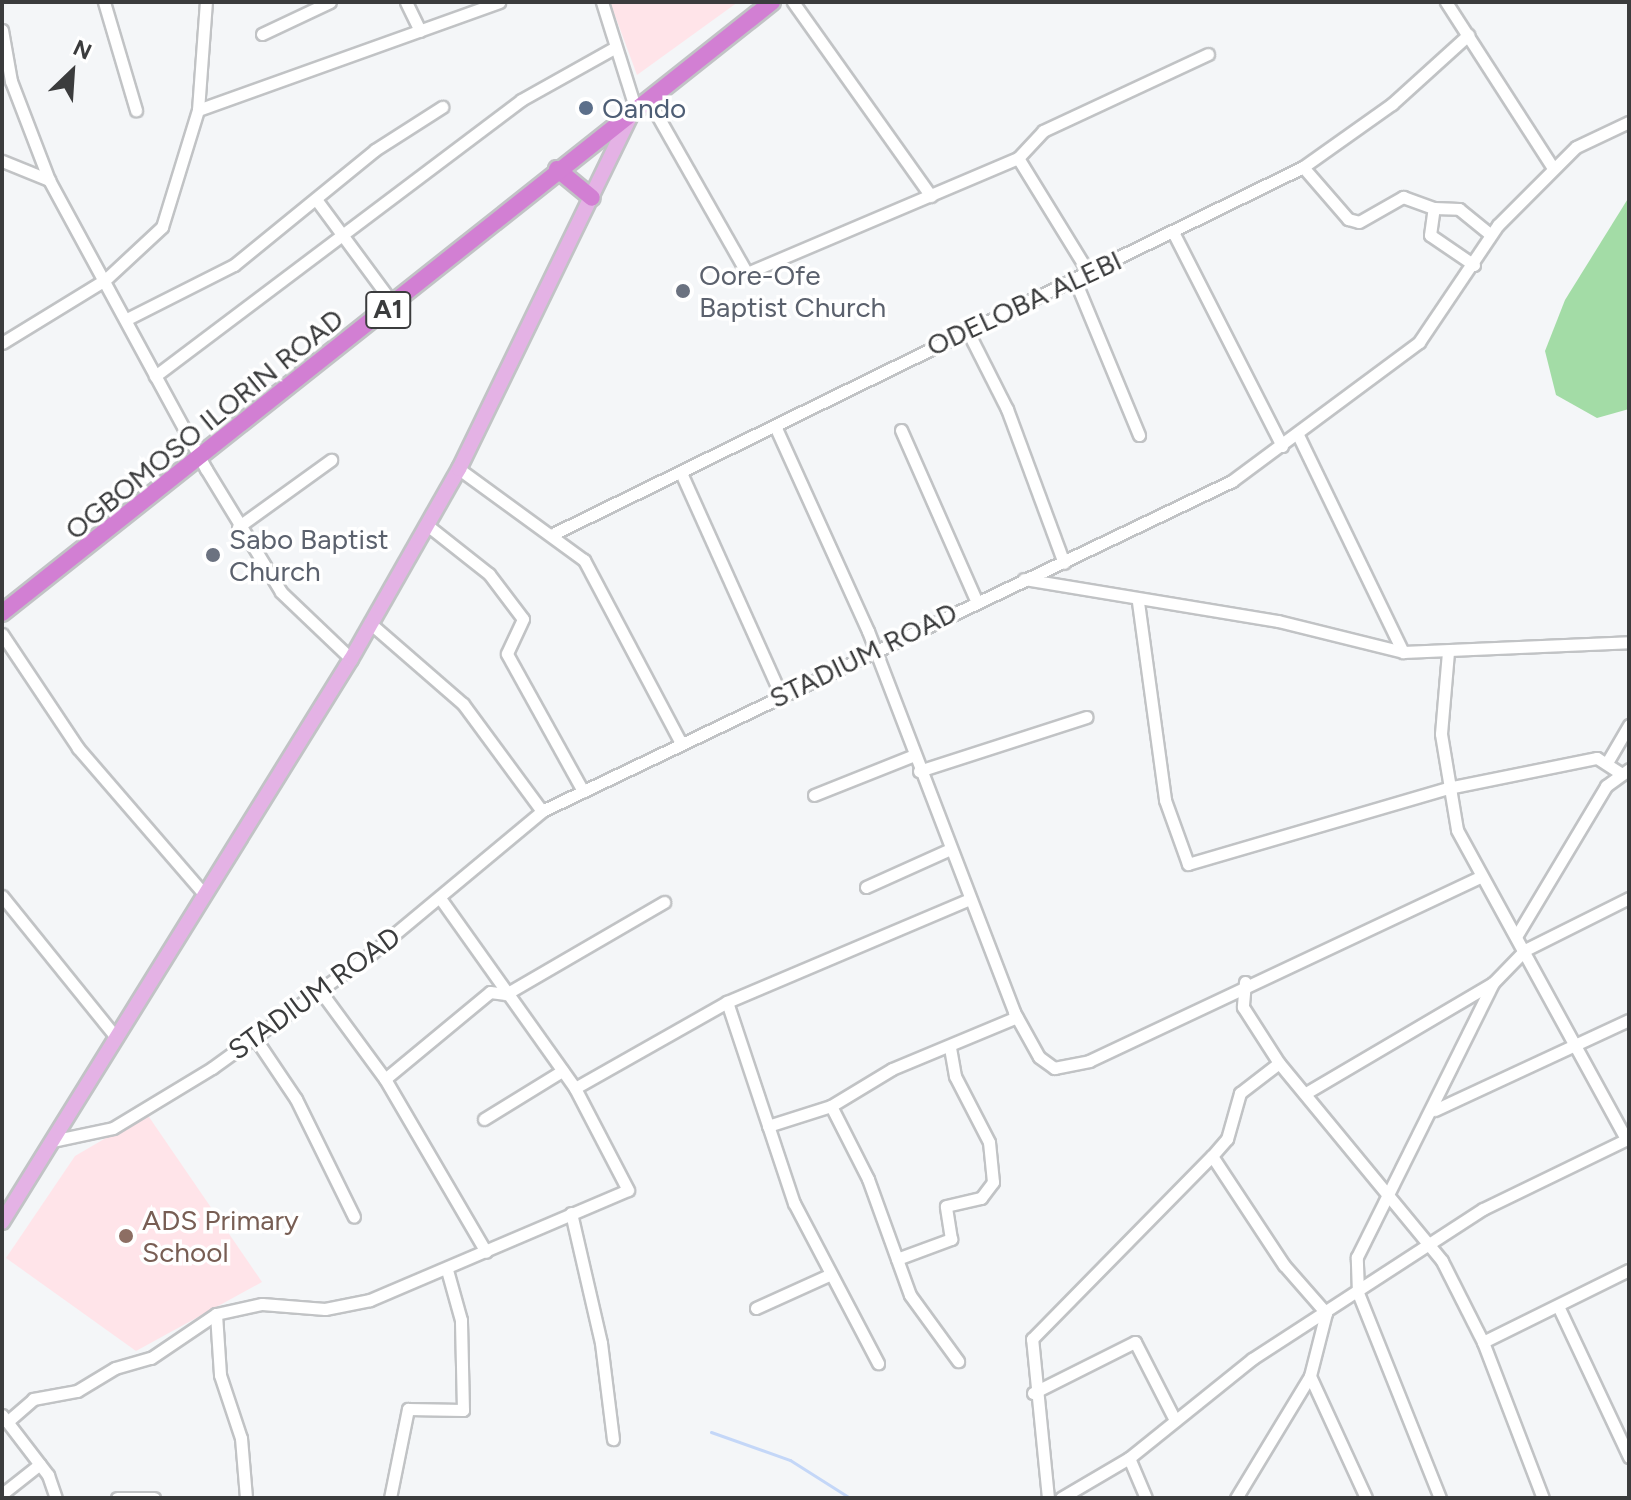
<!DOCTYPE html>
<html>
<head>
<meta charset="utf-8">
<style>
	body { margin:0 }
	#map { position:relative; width:1631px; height:1500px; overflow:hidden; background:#f4f6f8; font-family:Figtree,sans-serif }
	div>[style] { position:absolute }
	.education>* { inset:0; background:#ffe4e9 }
	.green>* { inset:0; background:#a3dca6 }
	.stream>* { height:3px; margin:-1.5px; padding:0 1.5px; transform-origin:1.5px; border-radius:1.5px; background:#c4d7f8 }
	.roads { filter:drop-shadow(2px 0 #c1c3c5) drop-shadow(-2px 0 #c1c3c5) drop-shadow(0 2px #c1c3c5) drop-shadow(0 -2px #c1c3c5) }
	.minor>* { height:11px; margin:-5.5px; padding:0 5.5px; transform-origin:5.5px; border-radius:5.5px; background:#fff }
	.major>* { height:14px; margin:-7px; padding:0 7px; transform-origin:7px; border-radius:7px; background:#e4b2e5 }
	.highway>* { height:16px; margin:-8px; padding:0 8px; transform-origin:8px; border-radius:8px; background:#d27fd3 }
	.dots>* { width:22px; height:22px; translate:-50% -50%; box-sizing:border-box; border:4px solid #fff; border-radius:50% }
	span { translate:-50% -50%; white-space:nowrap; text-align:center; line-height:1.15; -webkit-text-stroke:7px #fff; paint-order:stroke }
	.shield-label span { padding:2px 6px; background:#fff; border:2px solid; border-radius:6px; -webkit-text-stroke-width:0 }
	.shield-label { font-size:26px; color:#3b3c3d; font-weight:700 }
	.service-label { font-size:28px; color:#4e5e75 }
	.left { translate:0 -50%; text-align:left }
	.worship-label { font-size:28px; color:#5b616d }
	.street-label { font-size:28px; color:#3b3c3d }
	.education-label { font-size:28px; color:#785e54 }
	.frame { position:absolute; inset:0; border:4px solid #3b3c3d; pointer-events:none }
	.north { position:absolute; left:32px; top:32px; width:80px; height:80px; -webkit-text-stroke:6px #fff; paint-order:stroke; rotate:25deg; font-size:22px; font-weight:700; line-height:32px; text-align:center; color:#3b3c3d }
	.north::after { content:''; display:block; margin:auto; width:28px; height:36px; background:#3b3c3d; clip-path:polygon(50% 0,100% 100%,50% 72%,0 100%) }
</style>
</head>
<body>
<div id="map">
	<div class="education">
		<div style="clip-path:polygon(610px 2px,738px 2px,637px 75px)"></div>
		<div style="clip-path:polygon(147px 1114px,262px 1282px,136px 1351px,6px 1258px,75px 1156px)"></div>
	</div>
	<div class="green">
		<div style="clip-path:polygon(1629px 197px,1629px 409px,1597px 418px,1556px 395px,1545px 351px,1565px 300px)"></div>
	</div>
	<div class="stream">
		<div style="left:711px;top:1432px;width:84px;rotate:19.5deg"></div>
		<div style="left:790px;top:1460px;width:71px;rotate:32.3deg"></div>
	</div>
	<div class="roads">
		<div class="minor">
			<div style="left:104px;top:2px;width:113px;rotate:73.5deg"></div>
			<div style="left:406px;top:2px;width:32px;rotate:64deg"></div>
			<div style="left:602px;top:2px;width:110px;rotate:72.6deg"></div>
			<div style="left:793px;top:2px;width:238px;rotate:54.6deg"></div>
			<div style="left:1446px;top:2px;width:197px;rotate:57.2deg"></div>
			<div style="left:2px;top:30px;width:52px;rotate:80deg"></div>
			<div style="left:11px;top:81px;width:106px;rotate:69deg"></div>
			<div style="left:49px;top:180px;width:329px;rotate:61.5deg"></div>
			<div style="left:206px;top:469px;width:144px;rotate:58.6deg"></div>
			<div style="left:281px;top:592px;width:97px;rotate:43.7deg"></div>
			<div style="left:262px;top:34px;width:75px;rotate:-25.2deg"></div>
			<div style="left:648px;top:99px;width:200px;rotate:60.4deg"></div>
			<div style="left:747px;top:273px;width:294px;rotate:-23deg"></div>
			<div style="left:1018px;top:158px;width:134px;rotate:58.4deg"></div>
			<div style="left:198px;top:110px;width:320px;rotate:-19.7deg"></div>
			<div style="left:1018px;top:158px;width:37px;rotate:-47deg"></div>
			<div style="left:1043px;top:131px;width:182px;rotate:-25deg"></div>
			<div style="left:2px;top:161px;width:51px;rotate:22deg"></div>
			<div style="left:1303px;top:167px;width:69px;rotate:49.1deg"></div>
			<div style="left:1348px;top:219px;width:11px;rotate:15deg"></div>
			<div style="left:1359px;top:222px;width:51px;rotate:-29.6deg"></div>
			<div style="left:1403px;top:197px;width:33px;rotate:20deg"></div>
			<div style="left:318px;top:202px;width:128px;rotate:53.6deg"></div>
			<div style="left:1174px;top:234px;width:238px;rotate:63deg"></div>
			<div style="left:1474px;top:265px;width:53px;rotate:-145.7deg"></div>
			<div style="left:1430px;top:235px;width:27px;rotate:-82deg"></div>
			<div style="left:1434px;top:208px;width:25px;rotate:2deg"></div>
			<div style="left:1459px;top:209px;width:40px;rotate:39deg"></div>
			<div style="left:1074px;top:278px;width:170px;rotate:67.5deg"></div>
			<div style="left:127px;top:319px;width:120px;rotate:-26.8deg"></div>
			<div style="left:234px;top:265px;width:182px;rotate:-39.2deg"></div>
			<div style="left:375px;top:150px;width:80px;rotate:-32.7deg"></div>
			<div style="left:966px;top:328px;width:91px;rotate:63.2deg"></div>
			<div style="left:1007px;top:409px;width:164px;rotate:69.7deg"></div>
			<div style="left:2px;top:343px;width:121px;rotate:-31.5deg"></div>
			<div style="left:105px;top:280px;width:78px;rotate:-42.9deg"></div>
			<div style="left:162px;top:227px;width:122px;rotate:-72.9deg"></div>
			<div style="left:198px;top:110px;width:108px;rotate:-85.8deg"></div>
			<div style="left:155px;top:376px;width:458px;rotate:-37deg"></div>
			<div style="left:521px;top:100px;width:107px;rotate:-29.2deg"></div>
			<div style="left:775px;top:426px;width:225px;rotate:65.6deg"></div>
			<div style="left:868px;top:631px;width:408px;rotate:69deg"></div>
			<div style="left:1014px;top:1012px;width:51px;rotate:60.9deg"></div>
			<div style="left:1039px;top:1057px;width:19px;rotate:36deg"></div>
			<div style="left:1054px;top:1068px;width:36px;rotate:-11deg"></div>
			<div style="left:1089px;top:1061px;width:432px;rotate:-25.2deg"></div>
			<div style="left:901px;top:430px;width:186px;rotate:66.2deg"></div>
			<div style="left:1299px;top:437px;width:239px;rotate:64.2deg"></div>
			<div style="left:459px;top:469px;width:155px;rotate:36.1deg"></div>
			<div style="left:584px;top:560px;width:207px;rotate:62.1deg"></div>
			<div style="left:682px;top:475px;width:241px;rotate:65.8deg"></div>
			<div style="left:427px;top:525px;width:79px;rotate:38.3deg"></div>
			<div style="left:489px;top:574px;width:56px;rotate:52.9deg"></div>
			<div style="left:523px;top:619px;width:38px;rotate:115deg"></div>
			<div style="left:507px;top:654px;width:157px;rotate:61deg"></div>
			<div style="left:238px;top:527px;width:115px;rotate:-35.8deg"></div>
			<div style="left:555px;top:533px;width:833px;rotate:-26.07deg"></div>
			<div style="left:1303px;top:167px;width:109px;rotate:-35.3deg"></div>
			<div style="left:1392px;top:104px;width:103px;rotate:-42.2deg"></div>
			<div style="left:1024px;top:579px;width:257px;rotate:9.4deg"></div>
			<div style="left:1278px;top:621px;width:129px;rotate:13.9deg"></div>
			<div style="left:1403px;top:652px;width:226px;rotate:-2.5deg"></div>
			<div style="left:1138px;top:602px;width:200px;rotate:82.2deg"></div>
			<div style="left:1165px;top:800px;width:68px;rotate:70.2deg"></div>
			<div style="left:1188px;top:864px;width:271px;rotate:-16.3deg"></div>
			<div style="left:1448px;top:788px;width:152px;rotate:-11.4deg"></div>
			<div style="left:1597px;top:758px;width:27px;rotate:33deg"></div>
			<div style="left:371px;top:624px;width:122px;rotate:41deg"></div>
			<div style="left:463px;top:704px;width:133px;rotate:53.6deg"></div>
			<div style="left:2px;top:634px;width:137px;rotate:56.3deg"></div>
			<div style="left:78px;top:748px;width:191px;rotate:49.2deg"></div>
			<div style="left:1448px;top:652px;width:82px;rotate:94.9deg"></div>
			<div style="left:1441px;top:734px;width:97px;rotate:80.5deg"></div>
			<div style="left:1457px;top:830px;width:352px;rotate:61.3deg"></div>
			<div style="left:1608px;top:761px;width:42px;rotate:-59.7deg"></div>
			<div style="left:919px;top:771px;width:176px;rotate:-17.9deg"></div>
			<div style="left:814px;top:795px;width:105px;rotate:-21.7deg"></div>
			<div style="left:866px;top:887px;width:92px;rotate:-24.3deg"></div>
			<div style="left:2px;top:896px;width:180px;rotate:51.1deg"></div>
			<div style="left:1517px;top:935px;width:174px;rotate:-59.1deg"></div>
			<div style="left:1606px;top:786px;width:29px;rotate:-36deg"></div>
			<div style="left:1245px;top:982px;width:25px;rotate:95deg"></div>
			<div style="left:1243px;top:1007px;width:67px;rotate:57.3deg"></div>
			<div style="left:1279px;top:1063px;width:256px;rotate:50.5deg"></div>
			<div style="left:1442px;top:1261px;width:91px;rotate:63.2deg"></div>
			<div style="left:1483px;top:1342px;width:167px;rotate:69deg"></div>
			<div style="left:321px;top:992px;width:108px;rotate:53.7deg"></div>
			<div style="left:385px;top:1079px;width:200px;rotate:59.7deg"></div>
			<div style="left:727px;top:1002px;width:212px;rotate:71.6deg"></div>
			<div style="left:794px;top:1203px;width:181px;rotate:62.3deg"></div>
			<div style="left:255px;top:1038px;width:73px;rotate:56.1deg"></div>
			<div style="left:296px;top:1099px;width:131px;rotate:63.8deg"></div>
			<div style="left:385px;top:1079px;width:136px;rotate:-39.6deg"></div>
			<div style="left:490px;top:992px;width:16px;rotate:7deg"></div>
			<div style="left:506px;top:994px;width:183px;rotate:-30.2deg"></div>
			<div style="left:575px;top:1088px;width:175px;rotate:-29.5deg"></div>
			<div style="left:727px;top:1002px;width:264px;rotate:-23deg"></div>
			<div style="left:1306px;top:1093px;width:217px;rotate:-30.5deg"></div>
			<div style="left:1493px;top:983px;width:46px;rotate:-45.9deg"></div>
			<div style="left:1525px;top:950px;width:116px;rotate:-26.6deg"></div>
			<div style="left:831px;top:1106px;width:82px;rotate:63.1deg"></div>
			<div style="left:868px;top:1179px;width:123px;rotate:70.1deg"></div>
			<div style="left:910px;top:1295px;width:82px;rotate:54deg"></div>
			<div style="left:1435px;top:1110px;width:214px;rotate:-24.9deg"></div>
			<div style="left:484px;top:1119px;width:92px;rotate:-31.6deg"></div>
			<div style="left:768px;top:1126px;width:66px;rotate:-17.6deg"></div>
			<div style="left:831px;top:1106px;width:71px;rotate:-31.2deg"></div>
			<div style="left:892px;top:1069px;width:135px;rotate:-22.6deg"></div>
			<div style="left:52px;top:1141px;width:62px;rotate:-12deg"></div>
			<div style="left:113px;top:1128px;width:116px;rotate:-31.2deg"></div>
			<div style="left:212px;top:1068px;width:198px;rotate:-35.8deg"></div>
			<div style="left:373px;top:952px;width:220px;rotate:-39.8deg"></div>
			<div style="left:542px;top:811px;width:765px;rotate:-25.56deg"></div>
			<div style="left:1232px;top:481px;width:233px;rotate:-36.6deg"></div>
			<div style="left:1419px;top:342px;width:141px;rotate:-56deg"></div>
			<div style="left:1498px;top:225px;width:110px;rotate:-45deg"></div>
			<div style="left:1576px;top:147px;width:59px;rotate:-25.3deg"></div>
			<div style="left:1212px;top:1156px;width:131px;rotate:56.6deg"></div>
			<div style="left:1284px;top:1265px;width:64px;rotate:48.8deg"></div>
			<div style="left:1326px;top:1313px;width:65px;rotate:104.3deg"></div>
			<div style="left:1310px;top:1376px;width:143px;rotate:121.2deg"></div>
			<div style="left:571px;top:1213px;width:133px;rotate:77deg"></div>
			<div style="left:601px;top:1343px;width:97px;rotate:82.9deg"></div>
			<div style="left:897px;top:1259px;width:58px;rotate:-20.3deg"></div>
			<div style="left:951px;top:1239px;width:33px;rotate:-99deg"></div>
			<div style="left:946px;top:1206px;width:36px;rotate:-13deg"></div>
			<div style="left:981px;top:1198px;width:20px;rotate:-53deg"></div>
			<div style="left:993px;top:1182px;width:40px;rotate:-95.7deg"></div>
			<div style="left:989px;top:1142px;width:74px;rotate:-117.3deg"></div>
			<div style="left:955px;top:1076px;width:29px;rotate:-100deg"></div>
			<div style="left:1558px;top:1306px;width:167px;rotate:64.8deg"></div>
			<div style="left:756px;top:1308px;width:80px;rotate:-24.3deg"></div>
			<div style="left:216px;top:1314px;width:61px;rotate:86.2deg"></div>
			<div style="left:220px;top:1375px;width:66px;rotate:71.6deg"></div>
			<div style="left:241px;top:1438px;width:60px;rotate:85.2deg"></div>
			<div style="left:1483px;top:1342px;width:163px;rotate:-26.3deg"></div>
			<div style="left:1310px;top:1376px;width:134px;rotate:65.3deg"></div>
			<div style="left:1033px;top:1393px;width:114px;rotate:-26.6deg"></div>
			<div style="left:1135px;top:1342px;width:88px;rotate:62.9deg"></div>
			<div style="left:2px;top:1415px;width:76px;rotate:52.5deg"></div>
			<div style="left:48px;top:1475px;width:24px;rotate:71deg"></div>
			<div style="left:7px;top:1422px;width:35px;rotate:-41deg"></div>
			<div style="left:33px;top:1399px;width:45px;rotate:-10.3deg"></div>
			<div style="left:77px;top:1391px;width:44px;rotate:-31.2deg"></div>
			<div style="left:115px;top:1368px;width:37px;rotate:-16deg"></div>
			<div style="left:151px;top:1358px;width:78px;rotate:-34.1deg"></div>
			<div style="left:216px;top:1314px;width:47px;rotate:-12.3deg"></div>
			<div style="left:262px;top:1304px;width:63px;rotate:4.5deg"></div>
			<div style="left:325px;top:1309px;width:46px;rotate:-11.3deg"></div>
			<div style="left:370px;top:1300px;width:280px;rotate:-23.1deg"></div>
			<div style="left:628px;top:1190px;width:115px;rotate:-117.5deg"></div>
			<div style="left:575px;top:1088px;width:233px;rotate:-125.4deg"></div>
			<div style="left:1129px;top:1458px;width:43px;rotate:67deg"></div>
			<div style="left:2px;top:1494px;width:48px;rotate:-38.3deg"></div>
			<div style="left:117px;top:1498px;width:37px"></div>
			<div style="left:390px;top:1498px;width:91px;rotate:-78.6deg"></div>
			<div style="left:408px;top:1409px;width:55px;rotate:1deg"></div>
			<div style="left:463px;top:1410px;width:90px;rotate:-91.3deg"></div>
			<div style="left:461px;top:1320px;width:52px;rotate:-105.6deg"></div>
			<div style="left:1048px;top:1498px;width:160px;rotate:-95.7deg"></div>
			<div style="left:1032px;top:1339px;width:257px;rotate:-45.5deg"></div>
			<div style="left:1212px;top:1156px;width:23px;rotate:-49deg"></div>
			<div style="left:1227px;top:1139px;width:48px;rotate:-74.2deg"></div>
			<div style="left:1240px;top:1093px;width:49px;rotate:-37.6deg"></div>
			<div style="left:1061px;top:1498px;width:79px;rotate:-30.5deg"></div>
			<div style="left:1129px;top:1458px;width:158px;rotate:-38.8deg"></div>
			<div style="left:1252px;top:1359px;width:275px;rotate:-33deg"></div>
			<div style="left:1483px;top:1209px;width:162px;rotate:-25.9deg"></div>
			<div style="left:1440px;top:1498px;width:221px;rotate:-111.8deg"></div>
			<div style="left:1358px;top:1293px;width:36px;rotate:-92deg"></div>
			<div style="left:1357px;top:1257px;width:306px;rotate:-63.6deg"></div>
		</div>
		<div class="major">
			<div style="left:2px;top:1222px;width:662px;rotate:-58.21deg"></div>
			<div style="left:351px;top:659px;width:219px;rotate:-60.4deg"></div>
			<div style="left:459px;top:469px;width:394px;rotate:-64.1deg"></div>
		</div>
		<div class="highway">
			<div style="left:557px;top:169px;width:45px;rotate:39.6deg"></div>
			<div style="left:2px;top:613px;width:983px;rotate:-38.43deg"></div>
		</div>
	</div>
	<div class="dots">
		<div style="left:586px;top:108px;background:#5c6f8a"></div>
		<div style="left:683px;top:291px;background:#6b7280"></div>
		<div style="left:213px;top:555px;background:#6b7280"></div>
		<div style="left:126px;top:1236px;background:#8d6e63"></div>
	</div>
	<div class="shield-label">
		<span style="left:388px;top:310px">A1</span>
	</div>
	<div class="service-label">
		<span class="left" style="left:602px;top:108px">Oando</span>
	</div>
	<div class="worship-label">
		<span class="left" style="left:699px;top:291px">Oore-Ofe<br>Baptist Church</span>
		<span class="left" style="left:229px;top:555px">Sabo Baptist<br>Church</span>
	</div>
	<div class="street-label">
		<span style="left:1024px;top:303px;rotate:-25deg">ODELOBA ALEBI</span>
		<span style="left:204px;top:424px;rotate:-39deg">OGBOMOSO ILORIN ROAD</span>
		<span style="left:863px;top:655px;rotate:-26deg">STADIUM ROAD</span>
		<span style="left:314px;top:993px;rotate:-36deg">STADIUM ROAD</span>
	</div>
	<div class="education-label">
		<span class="left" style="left:142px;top:1236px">ADS Primary<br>School</span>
	</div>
	<div class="frame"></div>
	<div class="north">N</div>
</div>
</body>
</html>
